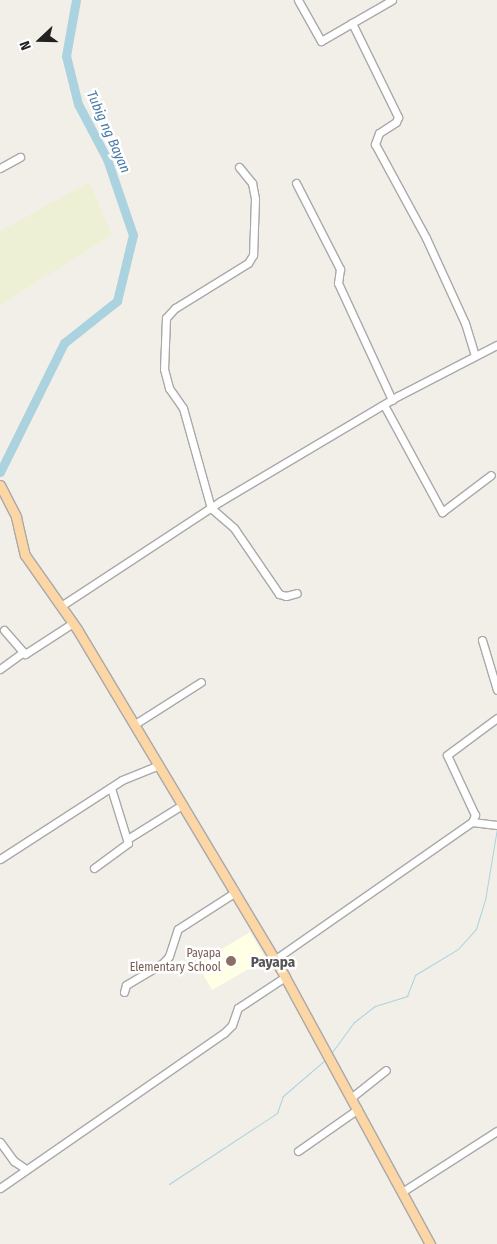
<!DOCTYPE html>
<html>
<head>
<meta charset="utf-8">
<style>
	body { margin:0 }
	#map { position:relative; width:497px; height:1244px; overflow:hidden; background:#f2efe9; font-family:"Fira Sans Condensed",sans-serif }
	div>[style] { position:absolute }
	.education>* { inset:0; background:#ffffe5 }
	.farmland>* { inset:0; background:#eef0d5 }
	.stream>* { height:1px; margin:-0.5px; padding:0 0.5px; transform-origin:0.5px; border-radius:0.5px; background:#aad3df }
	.river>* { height:9px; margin:-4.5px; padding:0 4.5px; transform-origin:4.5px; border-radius:4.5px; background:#aad3df }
	.roads { filter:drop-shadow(1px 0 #a9a9a9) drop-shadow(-1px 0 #a9a9a9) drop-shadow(0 1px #a9a9a9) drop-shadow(0 -1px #a9a9a9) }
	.minor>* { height:7px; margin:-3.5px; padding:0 3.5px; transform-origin:3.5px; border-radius:3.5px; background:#fff }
	.major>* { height:9px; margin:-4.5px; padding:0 4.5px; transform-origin:4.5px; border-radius:4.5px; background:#fcd6a4 }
	.dots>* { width:14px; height:14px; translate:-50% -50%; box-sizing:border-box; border:2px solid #fff; border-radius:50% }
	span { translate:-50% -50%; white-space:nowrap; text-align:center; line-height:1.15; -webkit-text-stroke:5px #fff; paint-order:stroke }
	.education-label { font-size:12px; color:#785e54 }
	.right { translate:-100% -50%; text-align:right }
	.water-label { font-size:14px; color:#4a7aab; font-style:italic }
	.quarter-label { font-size:15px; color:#555; font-weight:700 }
	.north { position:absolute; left:15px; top:15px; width:50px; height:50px; -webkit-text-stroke:4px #fff; paint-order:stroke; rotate:249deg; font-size:14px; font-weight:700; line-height:20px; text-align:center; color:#222 }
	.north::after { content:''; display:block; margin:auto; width:18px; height:22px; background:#222; clip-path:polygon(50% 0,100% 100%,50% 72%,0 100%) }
</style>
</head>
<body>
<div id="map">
	<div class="education">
		<div style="clip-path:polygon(250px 932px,266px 959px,212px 990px,197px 964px)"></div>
	</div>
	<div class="farmland">
		<div style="clip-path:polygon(89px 182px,112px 235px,0 305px,0 231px)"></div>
	</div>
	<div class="stream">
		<div style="left:330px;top:1055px;width:39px;rotate:-54deg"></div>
		<div style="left:353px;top:1023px;width:28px;rotate:-38deg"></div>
		<div style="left:375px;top:1006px;width:34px;rotate:-17deg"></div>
		<div style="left:407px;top:996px;width:22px;rotate:-69deg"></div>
		<div style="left:415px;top:975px;width:50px;rotate:-31.2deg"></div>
		<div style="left:458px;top:949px;width:27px;rotate:-48deg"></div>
		<div style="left:476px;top:929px;width:30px;rotate:-73deg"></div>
		<div style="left:485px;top:900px;width:73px;rotate:-80.5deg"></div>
		<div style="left:169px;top:1184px;width:129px;rotate:-33.3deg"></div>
		<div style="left:277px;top:1113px;width:18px;rotate:-71deg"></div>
		<div style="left:283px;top:1096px;width:57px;rotate:-40.7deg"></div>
	</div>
	<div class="river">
		<div style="left:0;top:472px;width:144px;rotate:-63.6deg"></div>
		<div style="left:64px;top:343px;width:68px;rotate:-38.4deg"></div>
		<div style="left:117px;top:301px;width:68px;rotate:-76.4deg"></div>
		<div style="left:133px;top:235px;width:80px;rotate:-108.9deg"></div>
		<div style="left:107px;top:159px;width:62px;rotate:-117.8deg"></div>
		<div style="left:78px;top:104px;width:49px;rotate:-104deg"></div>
		<div style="left:66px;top:56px;width:57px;rotate:-79.9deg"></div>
	</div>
	<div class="roads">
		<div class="minor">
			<div style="left:298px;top:0;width:47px;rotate:60.7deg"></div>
			<div style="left:321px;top:41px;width:36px;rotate:-30deg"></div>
			<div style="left:392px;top:0;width:46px;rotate:150.1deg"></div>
			<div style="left:352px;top:23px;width:105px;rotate:63.9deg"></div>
			<div style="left:398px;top:117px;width:5px;rotate:112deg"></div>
			<div style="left:396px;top:122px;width:20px;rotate:147deg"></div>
			<div style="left:379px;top:133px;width:12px;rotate:110deg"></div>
			<div style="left:375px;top:144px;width:107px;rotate:61.5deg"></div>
			<div style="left:426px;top:238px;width:94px;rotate:65.4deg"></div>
			<div style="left:465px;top:323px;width:34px;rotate:73deg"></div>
			<div style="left:239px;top:167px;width:21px;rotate:51deg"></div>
			<div style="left:252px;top:183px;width:16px;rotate:79deg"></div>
			<div style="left:255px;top:199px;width:56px;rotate:92deg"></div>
			<div style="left:253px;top:255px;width:9px;rotate:122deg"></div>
			<div style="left:248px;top:263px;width:86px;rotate:148.3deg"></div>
			<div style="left:175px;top:308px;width:13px;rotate:132deg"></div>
			<div style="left:166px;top:318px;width:51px;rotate:92.2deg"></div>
			<div style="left:164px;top:369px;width:20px;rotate:75deg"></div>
			<div style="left:169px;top:388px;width:24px;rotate:55deg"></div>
			<div style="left:183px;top:408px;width:104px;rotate:74.4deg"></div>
			<div style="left:211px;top:508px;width:30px;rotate:41deg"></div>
			<div style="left:234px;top:528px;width:80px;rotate:55.7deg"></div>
			<div style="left:279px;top:594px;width:7px;rotate:16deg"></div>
			<div style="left:286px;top:596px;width:11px;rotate:-15deg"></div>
			<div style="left:0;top:168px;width:23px;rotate:-29deg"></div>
			<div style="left:296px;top:183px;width:97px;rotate:62.9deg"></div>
			<div style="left:340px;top:269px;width:14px;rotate:98deg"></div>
			<div style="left:338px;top:283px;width:129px;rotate:65.2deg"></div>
			<div style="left:384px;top:405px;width:122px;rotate:61.5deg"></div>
			<div style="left:442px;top:512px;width:61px;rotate:-37.1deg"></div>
			<div style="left:61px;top:606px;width:191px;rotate:-33.3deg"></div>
			<div style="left:221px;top:501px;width:206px;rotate:-30.7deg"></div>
			<div style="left:398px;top:396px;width:111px;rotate:-27.3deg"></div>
			<div style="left:4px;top:630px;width:32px;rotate:49deg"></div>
			<div style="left:25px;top:654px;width:57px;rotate:-32.9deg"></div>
			<div style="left:482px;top:640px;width:52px;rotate:73.3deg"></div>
			<div style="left:0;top:669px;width:29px;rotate:-36deg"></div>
			<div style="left:135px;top:724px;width:78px;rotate:-32.5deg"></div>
			<div style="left:472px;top:822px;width:25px;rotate:7deg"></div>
			<div style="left:129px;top:838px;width:62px;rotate:-31.9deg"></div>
			<div style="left:0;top:859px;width:145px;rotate:-32.9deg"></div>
			<div style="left:122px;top:780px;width:40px;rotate:-22deg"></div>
			<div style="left:94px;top:868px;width:42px;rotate:-36.3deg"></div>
			<div style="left:128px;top:843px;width:58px;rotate:-107.2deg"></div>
			<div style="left:274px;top:960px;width:241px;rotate:-34.9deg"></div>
			<div style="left:472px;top:822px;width:8px;rotate:-67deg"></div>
			<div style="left:475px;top:815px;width:66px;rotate:-115deg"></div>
			<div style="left:447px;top:755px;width:62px;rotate:-36.5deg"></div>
			<div style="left:124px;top:992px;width:7px;rotate:-74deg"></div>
			<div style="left:126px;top:985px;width:43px;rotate:-30.7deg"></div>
			<div style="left:163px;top:963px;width:9px;rotate:-49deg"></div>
			<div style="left:169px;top:956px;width:28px;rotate:-72deg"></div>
			<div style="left:178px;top:929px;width:67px;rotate:-32.7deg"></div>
			<div style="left:352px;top:1097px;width:43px;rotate:-38.5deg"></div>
			<div style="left:0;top:1142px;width:24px;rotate:54deg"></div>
			<div style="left:14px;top:1161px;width:14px;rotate:34deg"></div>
			<div style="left:298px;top:1151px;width:73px;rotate:-35deg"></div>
			<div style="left:0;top:1188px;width:272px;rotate:-34.7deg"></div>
			<div style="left:224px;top:1033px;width:11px;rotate:-45deg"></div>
			<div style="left:232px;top:1025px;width:18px;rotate:-71deg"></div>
			<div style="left:238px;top:1008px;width:56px;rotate:-33.4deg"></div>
			<div style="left:402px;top:1192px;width:113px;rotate:-32.7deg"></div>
		</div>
		<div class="major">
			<div style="left:0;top:485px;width:36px;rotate:63deg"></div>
			<div style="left:16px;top:517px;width:39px;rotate:77deg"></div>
			<div style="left:25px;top:555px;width:90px;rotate:54.9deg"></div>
			<div style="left:77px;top:629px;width:405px;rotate:59.1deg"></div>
			<div style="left:285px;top:977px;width:304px;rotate:61.5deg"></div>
		</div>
	</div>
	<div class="dots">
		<div style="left:231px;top:961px;background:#8d6e63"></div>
	</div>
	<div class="education-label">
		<span class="right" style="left:221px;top:961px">Payapa<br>Elementary School</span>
	</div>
	<div class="water-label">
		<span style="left:108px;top:132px;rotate:66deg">Tubig ng Bayan</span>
	</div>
	<div class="quarter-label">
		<span style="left:273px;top:963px">Payapa</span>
	</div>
	<div class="north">N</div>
</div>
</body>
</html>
